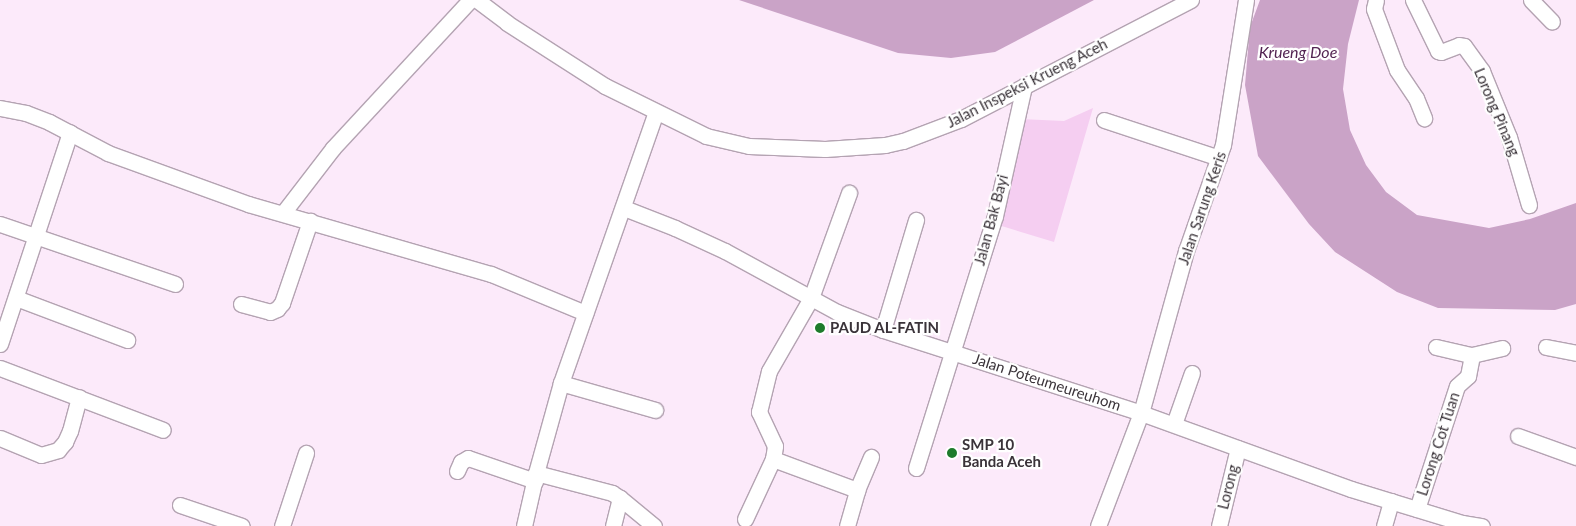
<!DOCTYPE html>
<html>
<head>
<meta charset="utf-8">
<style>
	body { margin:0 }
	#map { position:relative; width:1576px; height:526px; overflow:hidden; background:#fceafa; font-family:Lato,sans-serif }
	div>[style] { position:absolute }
	.green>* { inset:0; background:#f5cef1 }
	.water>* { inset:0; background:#caa3c7 }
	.roads { filter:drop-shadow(1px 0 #b4a3b2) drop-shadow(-1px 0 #b4a3b2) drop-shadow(0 1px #b4a3b2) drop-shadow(0 -1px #b4a3b2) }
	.minor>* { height:15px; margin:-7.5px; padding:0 7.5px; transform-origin:7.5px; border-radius:7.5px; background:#fff }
	.dots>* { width:14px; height:14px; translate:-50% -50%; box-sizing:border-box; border:2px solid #fff; border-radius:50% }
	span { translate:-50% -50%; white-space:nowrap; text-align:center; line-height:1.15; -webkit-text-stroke:4.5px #fff; paint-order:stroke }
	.street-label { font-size:15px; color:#3a3339 }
	.poi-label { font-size:15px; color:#3a3339; font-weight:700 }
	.left { translate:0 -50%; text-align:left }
	.water-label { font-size:16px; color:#532452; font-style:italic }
</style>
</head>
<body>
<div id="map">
	<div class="green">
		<div style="clip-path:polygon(1093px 108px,1054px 242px,995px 224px,1020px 119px,1064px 121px)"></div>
	</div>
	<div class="water">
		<div style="clip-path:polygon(739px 0,1094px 0,995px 52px,951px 58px,898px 53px)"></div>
		<div style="clip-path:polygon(1260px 0,1359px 0,1348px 44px,1343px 89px,1350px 130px,1366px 165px,1386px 192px,1417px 215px,1489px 228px,1530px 219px,1576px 203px,1576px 304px,1555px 310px,1438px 308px,1397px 292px,1335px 252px,1309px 224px,1258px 156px,1245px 85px,1250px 27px)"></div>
	</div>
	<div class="roads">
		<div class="minor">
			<div style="left:477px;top:0;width:38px;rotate:37deg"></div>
			<div style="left:507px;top:23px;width:117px;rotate:32.7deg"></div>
			<div style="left:605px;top:86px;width:113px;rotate:26.3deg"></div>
			<div style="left:706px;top:136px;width:44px;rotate:13.1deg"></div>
			<div style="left:749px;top:146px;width:76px;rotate:2.3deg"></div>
			<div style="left:825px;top:149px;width:60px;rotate:-3.8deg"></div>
			<div style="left:885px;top:145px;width:18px;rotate:-13deg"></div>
			<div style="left:903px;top:141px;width:62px;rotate:-20.8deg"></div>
			<div style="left:961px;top:119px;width:259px;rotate:-27.4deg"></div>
			<div style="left:1376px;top:0;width:9px;rotate:103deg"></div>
			<div style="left:1374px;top:9px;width:65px;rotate:69.3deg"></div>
			<div style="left:1397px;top:70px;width:34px;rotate:56deg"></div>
			<div style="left:1416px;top:98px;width:22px;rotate:68deg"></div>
			<div style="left:1413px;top:0;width:57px;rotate:63.9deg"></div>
			<div style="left:1438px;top:51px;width:3px;rotate:18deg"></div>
			<div style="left:1441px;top:52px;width:19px;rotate:-21deg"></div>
			<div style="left:1459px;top:45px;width:5px;rotate:11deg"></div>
			<div style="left:1464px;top:46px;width:31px;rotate:54deg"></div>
			<div style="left:1482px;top:71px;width:71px;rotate:67.8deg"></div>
			<div style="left:1509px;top:137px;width:71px;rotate:73.6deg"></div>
			<div style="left:1531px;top:0;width:30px;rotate:46deg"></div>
			<div style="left:0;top:108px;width:26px;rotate:11deg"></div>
			<div style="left:26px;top:113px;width:25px;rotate:21deg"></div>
			<div style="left:49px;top:122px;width:67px;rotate:27.7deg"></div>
			<div style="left:108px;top:153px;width:149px;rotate:20deg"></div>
			<div style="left:248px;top:204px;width:253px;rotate:16.1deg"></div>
			<div style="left:491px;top:274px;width:102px;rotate:22.5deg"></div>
			<div style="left:1104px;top:120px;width:121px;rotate:18.3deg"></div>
			<div style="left:624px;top:208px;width:55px;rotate:21.4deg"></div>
			<div style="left:675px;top:228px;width:55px;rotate:24.7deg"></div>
			<div style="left:725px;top:251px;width:128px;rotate:28.6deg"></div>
			<div style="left:837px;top:312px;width:49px;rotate:21.4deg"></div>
			<div style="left:883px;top:330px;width:271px;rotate:17.8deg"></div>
			<div style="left:1141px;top:413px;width:223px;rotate:19.9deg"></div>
			<div style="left:1351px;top:489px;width:116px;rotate:17deg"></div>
			<div style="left:1462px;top:523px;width:20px;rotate:9deg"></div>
			<div style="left:283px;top:213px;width:82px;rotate:-52.4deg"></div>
			<div style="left:333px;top:148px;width:202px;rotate:-47.2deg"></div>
			<div style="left:0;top:224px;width:185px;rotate:18.9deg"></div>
			<div style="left:16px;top:298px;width:119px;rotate:20.7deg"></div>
			<div style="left:241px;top:304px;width:30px;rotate:15deg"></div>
			<div style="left:270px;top:312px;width:8px;rotate:-23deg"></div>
			<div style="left:277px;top:309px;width:8px;rotate:-50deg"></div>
			<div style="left:282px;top:303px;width:87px;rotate:-71.1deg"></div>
			<div style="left:883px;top:330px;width:115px;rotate:-73.3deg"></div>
			<div style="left:0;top:344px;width:223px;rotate:-71.7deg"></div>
			<div style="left:1436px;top:347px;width:37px;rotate:13deg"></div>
			<div style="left:1472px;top:355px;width:31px;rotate:-13deg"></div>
			<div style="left:1546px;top:347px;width:31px;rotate:11deg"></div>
			<div style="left:0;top:368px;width:174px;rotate:20.8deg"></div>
			<div style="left:561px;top:383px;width:98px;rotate:16deg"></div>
			<div style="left:1174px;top:424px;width:54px;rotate:-70.6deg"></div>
			<div style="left:1518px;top:436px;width:62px;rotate:19.9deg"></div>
			<div style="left:0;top:438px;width:44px;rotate:22.5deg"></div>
			<div style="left:41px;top:455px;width:18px;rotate:-16deg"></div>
			<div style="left:58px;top:450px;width:11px;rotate:-49deg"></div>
			<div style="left:65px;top:442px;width:12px;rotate:-66deg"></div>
			<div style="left:70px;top:431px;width:35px;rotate:-75deg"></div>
			<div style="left:773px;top:459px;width:90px;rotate:20.3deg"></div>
			<div style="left:916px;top:468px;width:264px;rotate:-72.6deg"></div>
			<div style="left:995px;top:216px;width:133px;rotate:-77.4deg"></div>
			<div style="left:457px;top:471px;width:10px;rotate:-66deg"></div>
			<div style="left:461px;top:462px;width:8px;rotate:-30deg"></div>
			<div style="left:468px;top:458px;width:71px;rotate:18.9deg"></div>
			<div style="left:536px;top:473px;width:79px;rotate:14.7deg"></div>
			<div style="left:612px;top:493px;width:9px;rotate:32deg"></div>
			<div style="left:620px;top:498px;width:44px;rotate:39.5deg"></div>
			<div style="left:180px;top:505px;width:65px;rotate:18.7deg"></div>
			<div style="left:1417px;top:509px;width:129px;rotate:-72deg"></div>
			<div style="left:1457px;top:386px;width:15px;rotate:-42deg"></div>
			<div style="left:1468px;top:376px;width:21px;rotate:-79deg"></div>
			<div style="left:745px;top:519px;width:66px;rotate:-65deg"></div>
			<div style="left:773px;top:459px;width:13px;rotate:-81deg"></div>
			<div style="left:775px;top:446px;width:38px;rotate:-115deg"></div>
			<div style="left:759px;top:412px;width:42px;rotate:-76.3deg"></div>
			<div style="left:769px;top:371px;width:84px;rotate:-60.1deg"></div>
			<div style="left:811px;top:298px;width:112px;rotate:-70.1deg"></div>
			<div style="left:282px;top:526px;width:77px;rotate:-71.8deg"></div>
			<div style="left:524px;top:526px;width:54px;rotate:-77.2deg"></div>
			<div style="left:536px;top:473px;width:93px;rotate:-74.5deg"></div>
			<div style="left:561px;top:383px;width:287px;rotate:-70.7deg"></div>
			<div style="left:613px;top:526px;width:29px;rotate:-76deg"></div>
			<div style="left:847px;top:526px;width:37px;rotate:-74deg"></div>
			<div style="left:857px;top:490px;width:36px;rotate:-67deg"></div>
			<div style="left:1098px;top:526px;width:121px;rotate:-69.2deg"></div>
			<div style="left:1141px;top:413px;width:168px;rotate:-74.5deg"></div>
			<div style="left:1186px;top:251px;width:112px;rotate:-70.8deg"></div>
			<div style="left:1223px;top:145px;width:147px;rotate:-81deg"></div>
			<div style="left:1219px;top:526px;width:80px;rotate:-76.3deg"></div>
			<div style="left:1384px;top:526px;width:26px;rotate:-74deg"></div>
		</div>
	</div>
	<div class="dots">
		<div style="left:820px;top:328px;background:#1e7b2c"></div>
		<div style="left:952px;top:453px;background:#1e7b2c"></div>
	</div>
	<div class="street-label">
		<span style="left:1027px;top:83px;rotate:-27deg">Jalan Inspeksi Krueng Aceh</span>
		<span style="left:1497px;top:112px;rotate:67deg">Lorong Pinang</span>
		<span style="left:1202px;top:208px;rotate:-71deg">Jalan Sarung Keris</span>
		<span style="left:991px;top:220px;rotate:-75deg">Jalan Bak Bayi</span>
		<span style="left:1047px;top:382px;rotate:18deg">Jalan Poteumeureuhom</span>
		<span style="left:1438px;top:444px;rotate:-72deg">Lorong Cot Tuan</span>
		<span style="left:1228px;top:487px;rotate:-76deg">Lorong</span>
	</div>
	<div class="poi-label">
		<span class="left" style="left:830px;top:328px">PAUD AL-FATIN</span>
		<span class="left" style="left:962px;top:453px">SMP 10<br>Banda Aceh</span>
	</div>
	<div class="water-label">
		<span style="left:1298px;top:52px">Krueng Doe</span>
	</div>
</div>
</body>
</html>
